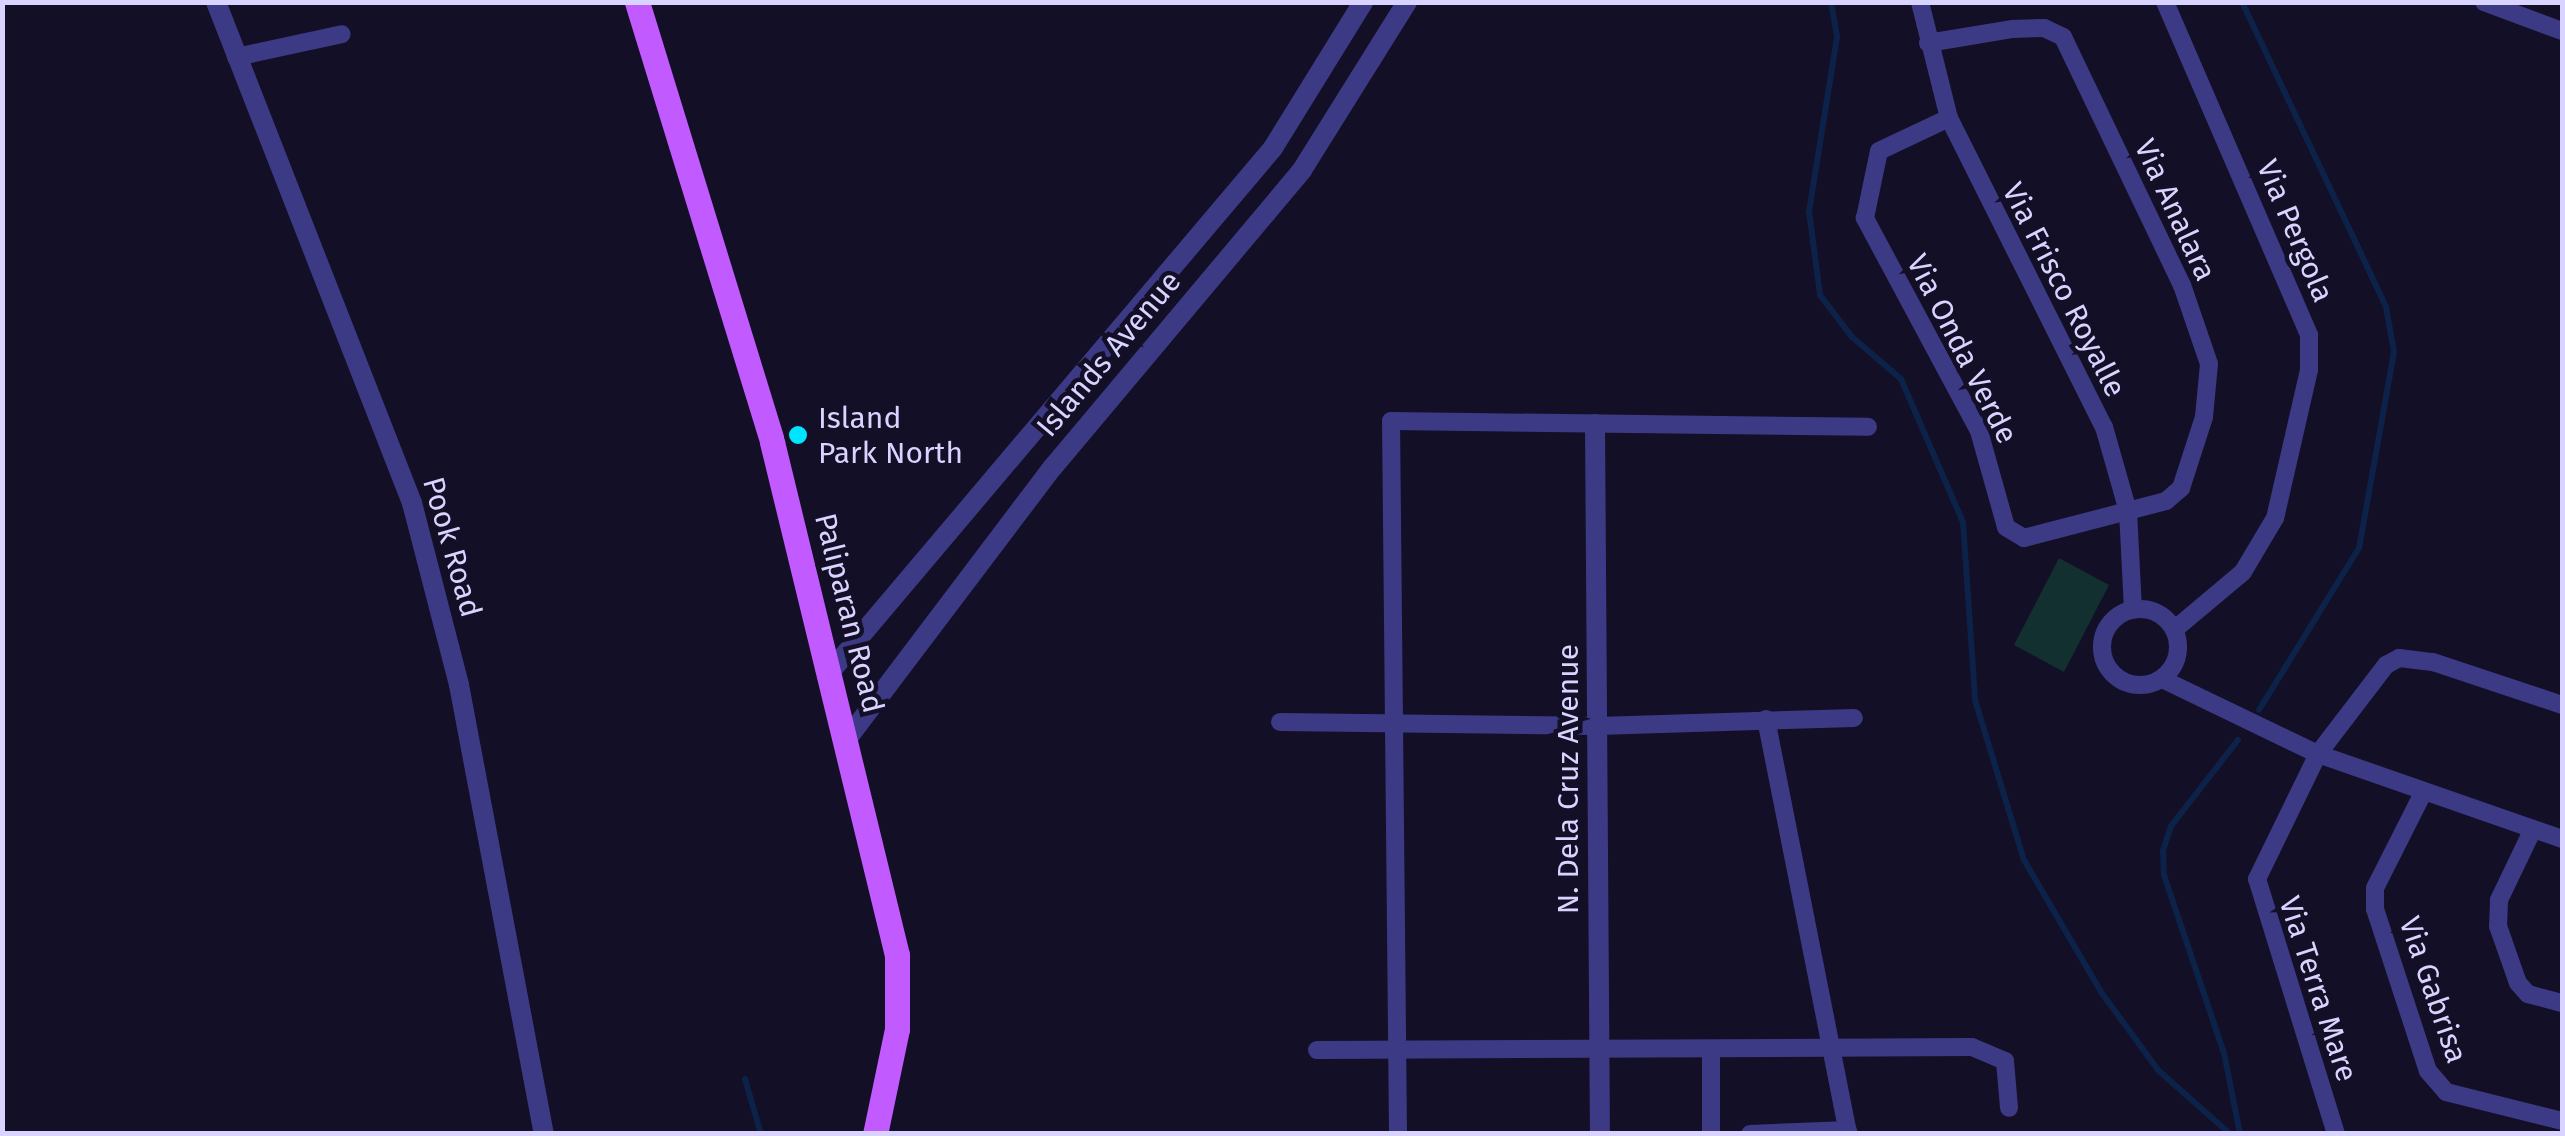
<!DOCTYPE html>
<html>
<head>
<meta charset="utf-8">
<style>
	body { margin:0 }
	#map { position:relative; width:2565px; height:1136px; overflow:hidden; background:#130f26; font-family:"Fira Sans",sans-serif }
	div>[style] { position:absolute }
	.green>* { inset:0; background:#12302f }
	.stream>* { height:6px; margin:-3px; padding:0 3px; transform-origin:3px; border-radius:3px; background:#0c2248 }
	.minor>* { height:18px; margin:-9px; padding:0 9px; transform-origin:9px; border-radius:9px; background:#3d3a85 }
	.minor>.ring { margin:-9px; padding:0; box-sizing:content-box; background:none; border:18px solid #3d3a85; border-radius:50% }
	.tertiary>* { height:20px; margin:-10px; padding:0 10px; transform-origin:10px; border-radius:10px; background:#3d3a85 }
	.primary>* { height:25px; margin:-12.5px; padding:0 12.5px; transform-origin:12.5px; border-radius:12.5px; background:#c25bff }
	.dots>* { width:28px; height:28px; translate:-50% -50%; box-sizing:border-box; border:5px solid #130f26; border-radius:50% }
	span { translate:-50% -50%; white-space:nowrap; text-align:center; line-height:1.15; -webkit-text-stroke:9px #130f26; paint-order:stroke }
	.street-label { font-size:30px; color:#d9d4ff }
	.poi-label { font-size:30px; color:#d9d4ff }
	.left { translate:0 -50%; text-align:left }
	.frame { position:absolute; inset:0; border:5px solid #d9d4ff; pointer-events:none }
</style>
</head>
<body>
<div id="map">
	<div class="green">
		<div style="clip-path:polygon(2059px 558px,2109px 585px,2064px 672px,2014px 645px)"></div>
	</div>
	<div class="stream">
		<div style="left:1831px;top:2px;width:36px;rotate:80deg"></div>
		<div style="left:1837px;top:37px;width:176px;rotate:99.1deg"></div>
		<div style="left:1809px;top:211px;width:85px;rotate:82.5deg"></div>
		<div style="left:1820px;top:295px;width:53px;rotate:52.7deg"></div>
		<div style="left:1852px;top:337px;width:65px;rotate:40.6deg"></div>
		<div style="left:1901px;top:379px;width:156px;rotate:66.6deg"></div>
		<div style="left:1963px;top:522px;width:178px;rotate:86.1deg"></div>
		<div style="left:1975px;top:700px;width:167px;rotate:73deg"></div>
		<div style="left:2024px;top:860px;width:153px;rotate:59.7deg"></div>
		<div style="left:2101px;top:992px;width:97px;rotate:53.8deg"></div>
		<div style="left:2158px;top:1070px;width:96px;rotate:41.6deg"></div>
		<div style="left:2242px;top:2px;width:337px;rotate:64.7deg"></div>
		<div style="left:2386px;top:307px;width:46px;rotate:79.9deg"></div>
		<div style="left:2394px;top:352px;width:199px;rotate:100.1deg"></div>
		<div style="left:2359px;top:548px;width:190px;rotate:121.7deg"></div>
		<div style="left:2238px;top:740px;width:109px;rotate:127.9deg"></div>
		<div style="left:2171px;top:826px;width:25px;rotate:108deg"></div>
		<div style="left:2163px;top:850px;width:25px;rotate:88deg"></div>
		<div style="left:2164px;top:875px;width:188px;rotate:71.4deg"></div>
		<div style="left:2224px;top:1053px;width:83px;rotate:78.8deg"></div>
		<div style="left:745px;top:1079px;width:57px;rotate:73.8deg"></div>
	</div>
	<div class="minor">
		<div style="left:1920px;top:2px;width:120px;rotate:76deg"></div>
		<div style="left:1949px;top:118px;width:346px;rotate:63.4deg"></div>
		<div style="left:2104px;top:427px;width:87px;rotate:74.1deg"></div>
		<div style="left:2128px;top:511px;width:99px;rotate:87.1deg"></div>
		<div style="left:2165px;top:2px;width:363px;rotate:66.6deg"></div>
		<div style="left:2309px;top:335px;width:35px;rotate:90deg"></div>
		<div style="left:2309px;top:370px;width:152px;rotate:102.9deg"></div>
		<div style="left:2275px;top:518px;width:63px;rotate:120.7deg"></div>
		<div style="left:2243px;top:572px;width:90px;rotate:140deg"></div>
		<div style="left:2484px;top:2px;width:83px;rotate:20.4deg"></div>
		<div style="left:1928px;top:43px;width:86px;rotate:-9.4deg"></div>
		<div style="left:2013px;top:29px;width:31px;rotate:-2deg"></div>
		<div style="left:2044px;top:28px;width:21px;rotate:25deg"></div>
		<div style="left:2063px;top:37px;width:275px;rotate:64.4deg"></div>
		<div style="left:2182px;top:285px;width:83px;rotate:71.1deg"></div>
		<div style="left:2209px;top:364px;width:53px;rotate:95.4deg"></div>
		<div style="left:2204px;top:417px;width:75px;rotate:107.9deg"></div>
		<div style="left:2181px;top:488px;width:20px;rotate:139deg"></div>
		<div style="left:2166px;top:501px;width:147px;rotate:165.4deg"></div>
		<div style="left:2024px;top:538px;width:21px;rotate:-149deg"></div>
		<div style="left:2006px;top:527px;width:100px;rotate:-105.7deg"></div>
		<div style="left:1979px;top:431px;width:242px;rotate:-118.2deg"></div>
		<div style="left:1865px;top:218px;width:68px;rotate:-78.2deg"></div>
		<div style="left:1879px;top:151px;width:77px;rotate:-25.2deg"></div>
		<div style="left:236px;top:57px;width:108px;rotate:-12.2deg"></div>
		<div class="ring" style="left:2102px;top:609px;width:58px;height:58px"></div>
		<div style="left:2162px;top:679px;width:173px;rotate:25.7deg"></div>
		<div style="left:2318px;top:754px;width:258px;rotate:19.2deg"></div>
		<div style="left:1766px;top:719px;width:423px;rotate:78.8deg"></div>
		<div style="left:1280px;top:722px;width:318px;rotate:0.7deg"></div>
		<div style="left:1598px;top:726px;width:256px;rotate:-1.8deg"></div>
		<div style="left:2423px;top:793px;width:106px;rotate:116.8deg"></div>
		<div style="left:2375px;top:888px;width:21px;rotate:90deg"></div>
		<div style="left:2375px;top:909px;width:170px;rotate:71.9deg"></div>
		<div style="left:2428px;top:1071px;width:28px;rotate:49deg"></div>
		<div style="left:2446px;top:1092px;width:120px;rotate:14deg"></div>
		<div style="left:2533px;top:829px;width:79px;rotate:115.6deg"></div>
		<div style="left:2499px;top:900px;width:26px;rotate:92deg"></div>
		<div style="left:2498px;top:926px;width:60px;rotate:70.7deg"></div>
		<div style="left:2518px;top:983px;width:15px;rotate:48deg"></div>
		<div style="left:2528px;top:994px;width:35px;rotate:15deg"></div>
		<div style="left:1317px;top:1050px;width:655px;rotate:-0.26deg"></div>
		<div style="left:1972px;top:1047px;width:36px;rotate:23deg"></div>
		<div style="left:2005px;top:1061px;width:47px;rotate:85.1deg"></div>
		<div style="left:1711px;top:1050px;width:84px;rotate:90deg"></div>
		<div style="left:1398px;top:1134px;width:713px;rotate:-90.56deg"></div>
		<div style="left:1391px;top:421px;width:477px;rotate:0.7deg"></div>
		<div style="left:1750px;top:1134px;width:98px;rotate:-2.3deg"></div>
		<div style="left:2336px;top:1134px;width:267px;rotate:-107.2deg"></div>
		<div style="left:2257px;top:879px;width:139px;rotate:-64deg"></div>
		<div style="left:2318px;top:754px;width:112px;rotate:-52.6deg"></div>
		<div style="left:2386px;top:665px;width:15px;rotate:-28deg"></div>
		<div style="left:2399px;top:658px;width:34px;rotate:7deg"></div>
		<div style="left:2433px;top:662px;width:136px;rotate:18.4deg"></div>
	</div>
	<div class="tertiary">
		<div style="left:216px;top:2px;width:538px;rotate:68.63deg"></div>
		<div style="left:412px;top:503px;width:188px;rotate:75.5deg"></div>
		<div style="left:459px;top:685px;width:457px;rotate:79.3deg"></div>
		<div style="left:1595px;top:424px;width:710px;rotate:89.6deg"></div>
		<div style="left:830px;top:672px;width:686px;rotate:-49.79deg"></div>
		<div style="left:1273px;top:148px;width:172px;rotate:-58.3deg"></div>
		<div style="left:847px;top:739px;width:341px;rotate:-52.9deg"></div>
		<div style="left:1053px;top:467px;width:388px;rotate:-50deg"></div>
		<div style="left:1302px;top:170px;width:198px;rotate:-58deg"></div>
	</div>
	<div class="primary">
		<div style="left:637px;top:2px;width:460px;rotate:72.9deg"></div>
		<div style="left:772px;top:442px;width:528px;rotate:76.31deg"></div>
		<div style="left:897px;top:955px;width:74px;rotate:90deg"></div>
		<div style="left:897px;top:1029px;width:107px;rotate:101.8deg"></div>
	</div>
	<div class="dots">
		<div style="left:798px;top:435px;background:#00e5ff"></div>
	</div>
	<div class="street-label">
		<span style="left:2175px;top:210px;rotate:65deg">Via Analara</span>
		<span style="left:2295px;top:231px;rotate:67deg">Via Pergola</span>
		<span style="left:2064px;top:290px;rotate:63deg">Via Frisco Royalle</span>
		<span style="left:1962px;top:349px;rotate:63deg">Via Onda Verde</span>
		<span style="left:1109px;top:354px;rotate:-50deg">Islands Avenue</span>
		<span style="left:452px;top:547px;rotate:74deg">Pook Road</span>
		<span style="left:849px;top:613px;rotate:76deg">Paliparan Road</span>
		<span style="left:1568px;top:779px;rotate:-90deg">N. Dela Cruz Avenue</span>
		<span style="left:2318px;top:989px;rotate:72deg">Via Terra Mare</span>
		<span style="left:2433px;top:990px;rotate:71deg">Via Gabrisa</span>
	</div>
	<div class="poi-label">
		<span class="left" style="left:818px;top:435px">Island<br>Park North</span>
	</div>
	<div class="frame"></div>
</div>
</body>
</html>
